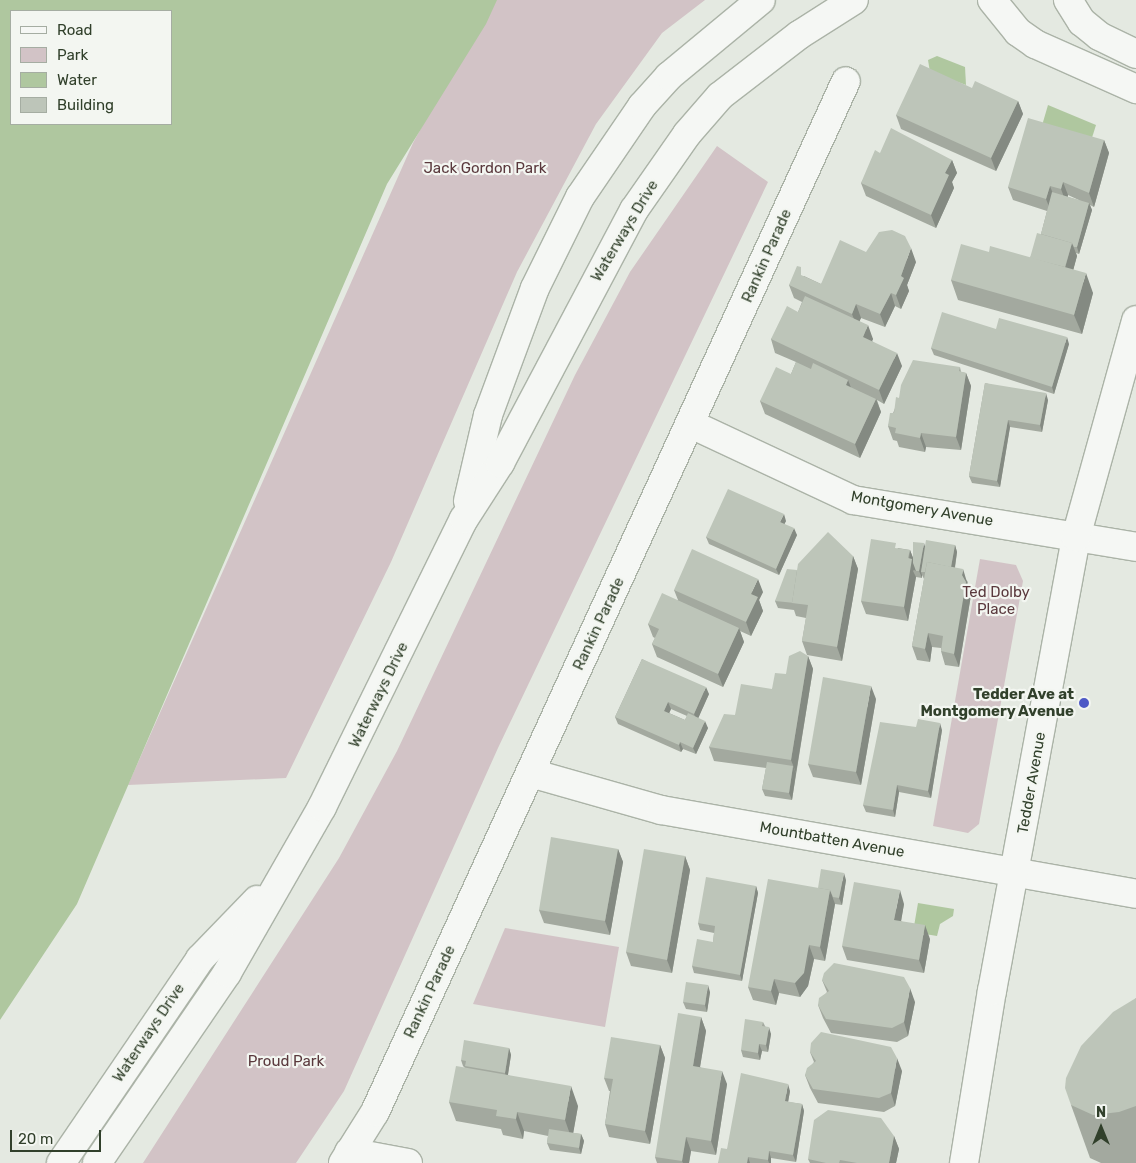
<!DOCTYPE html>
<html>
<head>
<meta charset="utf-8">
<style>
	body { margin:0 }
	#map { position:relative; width:1136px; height:1163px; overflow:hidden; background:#e4e9e1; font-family:Rubik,sans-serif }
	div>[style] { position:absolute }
	.green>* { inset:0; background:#d2c3c6 }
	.water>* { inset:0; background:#afc79f }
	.roads { filter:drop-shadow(1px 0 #abb3a7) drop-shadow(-1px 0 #abb3a7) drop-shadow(0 1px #abb3a7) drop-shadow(0 -1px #abb3a7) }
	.minor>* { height:28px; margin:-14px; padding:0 14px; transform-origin:14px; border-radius:14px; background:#f5f7f4 }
	.wall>* { inset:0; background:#a3a99f }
	.shaded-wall>* { inset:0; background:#848a82 }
	.building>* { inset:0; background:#bdc5b9 }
	.dots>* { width:14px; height:14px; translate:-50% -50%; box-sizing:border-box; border:2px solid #f3f6f1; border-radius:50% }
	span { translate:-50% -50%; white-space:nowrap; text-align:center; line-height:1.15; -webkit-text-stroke:4.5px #f3f6f1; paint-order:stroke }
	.park-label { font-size:15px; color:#5a393d }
	.street-label { font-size:15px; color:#31402b }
	.poi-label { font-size:15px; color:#31402b; font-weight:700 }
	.right { translate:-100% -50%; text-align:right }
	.legend { position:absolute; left:10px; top:10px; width:162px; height:115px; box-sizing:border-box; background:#f3f6f1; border:1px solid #a5ada2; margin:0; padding:6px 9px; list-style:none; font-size:15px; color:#31402b }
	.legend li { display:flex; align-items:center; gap:10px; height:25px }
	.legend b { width:25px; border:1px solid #a5ada2 }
	.north { position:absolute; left:1076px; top:1103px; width:50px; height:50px; -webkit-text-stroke:4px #f3f6f1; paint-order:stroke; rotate:0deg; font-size:14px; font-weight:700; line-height:20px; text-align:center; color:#31402b }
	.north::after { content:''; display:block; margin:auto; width:18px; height:22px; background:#31402b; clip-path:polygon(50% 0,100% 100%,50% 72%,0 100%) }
	.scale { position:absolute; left:10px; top:1130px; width:91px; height:22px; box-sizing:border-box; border:2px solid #31402b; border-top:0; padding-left:6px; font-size:15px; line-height:18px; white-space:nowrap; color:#31402b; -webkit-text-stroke:4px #f3f6f1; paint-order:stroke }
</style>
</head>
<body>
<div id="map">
	<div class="green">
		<div style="clip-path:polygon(491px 0,705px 0,662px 33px,596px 124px,517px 272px,391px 562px,286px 778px,128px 785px,413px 143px)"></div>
		<div style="clip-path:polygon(717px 146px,768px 182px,498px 748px,344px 1091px,296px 1163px,143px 1163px,339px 858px,397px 751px,575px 375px,630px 272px)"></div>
		<div style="clip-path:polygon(980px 559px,1016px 565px,1023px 581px,979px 824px,968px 833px,933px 826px)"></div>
		<div style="clip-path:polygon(505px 928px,619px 947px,605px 1027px,473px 1004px)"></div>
	</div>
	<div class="water">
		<div style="clip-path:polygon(evenodd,0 0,497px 0,486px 24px,387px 184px,77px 904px,0 1020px,0 0,11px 11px,171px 11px,171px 124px,11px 124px,11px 11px)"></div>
		<div style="clip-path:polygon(937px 56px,965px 67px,966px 85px,930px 72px,928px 60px)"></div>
		<div style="clip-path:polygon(1048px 105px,1096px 125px,1090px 144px,1041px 129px)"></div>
		<div style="clip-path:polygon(918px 903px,954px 909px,953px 916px,940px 924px,937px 936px,913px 932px)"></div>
	</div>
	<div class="roads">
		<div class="minor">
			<div style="left:992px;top:0;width:41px;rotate:50.9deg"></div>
			<div style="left:1018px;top:32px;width:21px;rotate:35deg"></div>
			<div style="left:1035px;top:44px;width:111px;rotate:24deg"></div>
			<div style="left:1068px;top:0;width:26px;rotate:58deg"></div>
			<div style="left:1082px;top:22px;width:22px;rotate:39deg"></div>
			<div style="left:1099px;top:36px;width:41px;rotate:25.9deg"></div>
			<div style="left:691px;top:424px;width:179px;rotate:25.1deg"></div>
			<div style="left:853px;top:500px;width:287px;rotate:9.4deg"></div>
			<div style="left:468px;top:501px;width:88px;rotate:-76.9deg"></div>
			<div style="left:488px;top:415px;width:135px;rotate:-69.7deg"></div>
			<div style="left:535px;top:288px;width:102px;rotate:-63.7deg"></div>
			<div style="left:580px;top:197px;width:110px;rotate:-55.7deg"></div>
			<div style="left:642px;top:106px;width:40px;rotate:-48deg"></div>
			<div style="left:669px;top:76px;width:119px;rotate:-39.6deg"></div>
			<div style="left:531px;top:773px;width:135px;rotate:15.9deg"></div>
			<div style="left:661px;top:810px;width:482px;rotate:10deg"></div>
			<div style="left:349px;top:1152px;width:60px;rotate:10.6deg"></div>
			<div style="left:61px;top:1163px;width:247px;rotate:-55.7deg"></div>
			<div style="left:200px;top:959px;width:82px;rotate:-46deg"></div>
			<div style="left:97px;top:1163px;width:230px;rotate:-55.6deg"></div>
			<div style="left:227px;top:973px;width:191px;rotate:-60.2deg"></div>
			<div style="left:322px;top:807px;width:321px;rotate:-63.8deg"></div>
			<div style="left:464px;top:519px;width:67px;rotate:-57.3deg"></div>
			<div style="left:500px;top:463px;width:286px;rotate:-62.1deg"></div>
			<div style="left:634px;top:210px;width:93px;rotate:-55.1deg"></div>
			<div style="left:687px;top:134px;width:50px;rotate:-49deg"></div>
			<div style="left:720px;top:96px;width:100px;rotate:-37.7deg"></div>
			<div style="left:799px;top:35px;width:65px;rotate:-32.5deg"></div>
			<div style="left:343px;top:1163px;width:60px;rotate:-57.9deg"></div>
			<div style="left:375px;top:1112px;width:1133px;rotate:-65.45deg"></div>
			<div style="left:964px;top:1163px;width:174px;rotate:-80.8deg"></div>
			<div style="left:992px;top:991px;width:462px;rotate:-79.5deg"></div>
			<div style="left:1076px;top:537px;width:225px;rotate:-74.5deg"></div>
		</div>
	</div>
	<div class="wall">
		<div style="clip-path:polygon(1018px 101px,1023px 114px,996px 171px,901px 129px,896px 115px)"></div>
		<div style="clip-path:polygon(evenodd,1104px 140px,1109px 153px,1094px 207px,1090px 205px,1092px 210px,1079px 254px,1076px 253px,1077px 256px,1073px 270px,1093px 293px,1082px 334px,958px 300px,951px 280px,989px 252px,1030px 258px,1041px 234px,1047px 211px,1013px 200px,1008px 187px,1104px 140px,1068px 195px,1081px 201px,1068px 197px,1068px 195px)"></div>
		<div style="clip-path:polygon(880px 153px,952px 160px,957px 173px,952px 182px,954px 188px,936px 228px,866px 196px,861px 183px)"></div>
		<div style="clip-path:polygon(866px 252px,916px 262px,907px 285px,909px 291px,901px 309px,895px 306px,885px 327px,861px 318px,859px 321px,873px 339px,872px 341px,902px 366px,884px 404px,877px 400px,881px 412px,860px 458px,765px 414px,760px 401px,791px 374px,796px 362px,775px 353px,771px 339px,798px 312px,802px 302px,794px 298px,789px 285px,804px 276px,821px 284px)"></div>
		<div style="clip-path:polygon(996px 329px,1069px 344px,1054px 394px,934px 355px,931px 348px)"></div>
		<div style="clip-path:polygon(960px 367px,961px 372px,966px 373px,971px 386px,961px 450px,926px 447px,925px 452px,899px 447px,897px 441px,893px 440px,888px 426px,899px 398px)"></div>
		<div style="clip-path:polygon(985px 383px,1048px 400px,1042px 432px,1010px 427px,1000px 487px,972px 483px,969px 476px)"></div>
		<div style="clip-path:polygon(786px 521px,784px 524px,797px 535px,779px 575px,709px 544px,706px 537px)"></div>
		<div style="clip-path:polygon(955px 545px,957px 552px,955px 568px,968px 582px,967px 584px,971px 595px,959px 667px,945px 665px,941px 651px,941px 648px,932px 647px,930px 662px,917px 660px,912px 646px,924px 579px,922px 575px,922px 578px,916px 577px,908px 621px,866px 614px,861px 601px,898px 548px,910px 550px,913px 558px,925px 547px)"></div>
		<div style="clip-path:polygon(853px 556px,858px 569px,842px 661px,807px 655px,802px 641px,806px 618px,796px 616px,794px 610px,778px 608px,775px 601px,797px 570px)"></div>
		<div style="clip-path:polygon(674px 590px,763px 592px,759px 600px,763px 611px,751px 636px,740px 631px,744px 642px,723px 687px,657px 657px,652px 644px,655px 638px,653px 637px,648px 624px,678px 600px)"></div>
		<div style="clip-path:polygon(808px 656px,813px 669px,792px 800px,765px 796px,762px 789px,766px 768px,714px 761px,709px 747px,735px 715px,772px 689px,786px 674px)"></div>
		<div style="clip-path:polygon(evenodd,642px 659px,709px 694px,698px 718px,708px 728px,696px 754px,683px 749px,681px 752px,618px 724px,615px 717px,642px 659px,671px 709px,687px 716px,685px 720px,669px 713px,671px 709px)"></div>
		<div style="clip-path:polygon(876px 699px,861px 785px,813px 777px,808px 764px)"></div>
		<div style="clip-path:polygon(916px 727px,942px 730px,931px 798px,899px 792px,895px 817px,866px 812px,863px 805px)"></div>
		<div style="clip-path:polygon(618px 849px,623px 862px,610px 935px,544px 923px,539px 910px)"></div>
		<div style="clip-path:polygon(685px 856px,690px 870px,672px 973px,631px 966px,626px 952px)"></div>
		<div style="clip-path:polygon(846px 880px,842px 905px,835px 904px,825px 961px,814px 959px,808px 986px,800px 997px,779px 993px,776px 1005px,753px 1000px,748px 987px,818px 888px)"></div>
		<div style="clip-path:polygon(756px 886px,758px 893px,742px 981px,694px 973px,692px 966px,713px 942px,714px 933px,700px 930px,698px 923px)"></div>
		<div style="clip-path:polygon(904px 904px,901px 921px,930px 939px,924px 973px,847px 960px,842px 946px)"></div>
		<div style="clip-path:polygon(822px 980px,915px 1002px,908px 1036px,897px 1042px,831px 1033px,823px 1018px,818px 1005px,827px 992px)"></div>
		<div style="clip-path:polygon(710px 992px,707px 1012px,686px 1009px,683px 1002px)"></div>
		<div style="clip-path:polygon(1136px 998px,1136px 1163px,1101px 1163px,1090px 1158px,1071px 1105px)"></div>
		<div style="clip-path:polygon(701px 1017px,706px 1031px,700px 1067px,727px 1084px,716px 1155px,691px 1151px,689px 1163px,657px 1163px,655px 1157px)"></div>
		<div style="clip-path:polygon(763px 1022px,765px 1026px,771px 1034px,768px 1052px,762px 1051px,760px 1060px,743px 1057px,741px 1050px)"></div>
		<div style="clip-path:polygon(660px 1045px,665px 1058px,650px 1144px,609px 1137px,605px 1124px,610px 1091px,609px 1091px,604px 1078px)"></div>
		<div style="clip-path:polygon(509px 1048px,511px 1055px,508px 1075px,578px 1106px,573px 1133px,581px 1134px,584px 1141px,581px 1154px,550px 1150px,547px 1143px,548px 1136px,524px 1131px,523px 1139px,503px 1135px,501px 1129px,456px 1121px,449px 1102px,465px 1068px,463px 1066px,461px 1060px)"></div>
		<div style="clip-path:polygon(810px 1052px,902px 1071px,895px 1106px,884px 1112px,818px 1103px,810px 1088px,805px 1075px,814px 1062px)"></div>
		<div style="clip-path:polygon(790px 1091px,788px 1102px,802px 1104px,804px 1111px,796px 1162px,771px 1158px,771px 1163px,718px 1163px,727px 1149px)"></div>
		<div style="clip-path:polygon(894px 1136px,899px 1149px,896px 1163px,810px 1163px,808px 1159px)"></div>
	</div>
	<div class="shaded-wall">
		<div style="clip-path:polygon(1018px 101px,1023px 114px,996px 171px,991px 158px)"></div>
		<div style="clip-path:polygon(1104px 140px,1109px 153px,1094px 207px,1089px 193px)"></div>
		<div style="clip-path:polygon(952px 160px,957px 173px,952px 182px,954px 188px,936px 228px,931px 215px,945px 173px)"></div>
		<div style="clip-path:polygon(1063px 182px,1068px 195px,1066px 203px,1061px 189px)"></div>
		<div style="clip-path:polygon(1050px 186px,1055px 199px,1051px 212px,1046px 199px)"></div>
		<div style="clip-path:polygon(1089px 203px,1092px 210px,1079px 254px,1077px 247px)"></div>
		<div style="clip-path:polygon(1072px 243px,1077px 256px,1069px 286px,1064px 272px)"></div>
		<div style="clip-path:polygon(911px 248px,916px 262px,907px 285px,909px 291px,901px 309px,896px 295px,901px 276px)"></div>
		<div style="clip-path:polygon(1086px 273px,1093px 293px,1082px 334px,1074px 315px)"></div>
		<div style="clip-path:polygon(891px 293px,895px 306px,885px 327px,880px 314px)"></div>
		<div style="clip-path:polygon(856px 304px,861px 318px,857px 327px,852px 314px)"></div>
		<div style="clip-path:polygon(868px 325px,873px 339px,868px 350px,863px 337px)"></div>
		<div style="clip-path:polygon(1067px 337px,1069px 344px,1054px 394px,1052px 387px)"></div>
		<div style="clip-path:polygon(897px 353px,902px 366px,884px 404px,879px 390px)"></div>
		<div style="clip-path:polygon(966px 373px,971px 386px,961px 450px,956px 437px)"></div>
		<div style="clip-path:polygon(848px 380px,853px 393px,846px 385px)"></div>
		<div style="clip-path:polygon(1046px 393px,1048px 400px,1042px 432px,1040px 425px)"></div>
		<div style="clip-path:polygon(876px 399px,881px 412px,860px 458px,855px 444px)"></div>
		<div style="clip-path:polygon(1008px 420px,1010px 427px,1000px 487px,997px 481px)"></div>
		<div style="clip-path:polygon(921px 433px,926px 447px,925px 452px,920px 438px)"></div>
		<div style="clip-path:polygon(784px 514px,786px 521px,782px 529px,780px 522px)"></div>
		<div style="clip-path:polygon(794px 528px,797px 535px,779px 575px,776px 569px)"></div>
		<div style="clip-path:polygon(924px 543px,926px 550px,921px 572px,922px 575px,922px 578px,919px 571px)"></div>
		<div style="clip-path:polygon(955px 545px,957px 552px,953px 579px,950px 573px)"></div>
		<div style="clip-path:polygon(910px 550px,915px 563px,916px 571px,914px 570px,913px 571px,916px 577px,908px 621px,904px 607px)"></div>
		<div style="clip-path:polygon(853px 556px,858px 569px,842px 661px,837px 647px)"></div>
		<div style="clip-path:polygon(963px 569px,971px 595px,959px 667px,954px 654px,962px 575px)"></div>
		<div style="clip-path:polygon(758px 579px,763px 592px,759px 600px,763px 611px,751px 636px,746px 622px,751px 594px)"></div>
		<div style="clip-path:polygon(739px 628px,744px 642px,723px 687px,718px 674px)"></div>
		<div style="clip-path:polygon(928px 633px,932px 647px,930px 662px,925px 649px)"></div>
		<div style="clip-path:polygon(808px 656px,813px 669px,796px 773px,791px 760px)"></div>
		<div style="clip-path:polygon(871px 686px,876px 699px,861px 785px,856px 772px)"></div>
		<div style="clip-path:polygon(706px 687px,709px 694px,697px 721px,694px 714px)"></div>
		<div style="clip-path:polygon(668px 702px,671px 709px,667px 718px,664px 711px)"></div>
		<div style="clip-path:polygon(705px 721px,708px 728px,696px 754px,693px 748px)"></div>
		<div style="clip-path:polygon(940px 723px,942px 730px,931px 798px,928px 791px)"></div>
		<div style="clip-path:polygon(680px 742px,683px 749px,681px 752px,679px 745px)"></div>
		<div style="clip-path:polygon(793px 766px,796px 773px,792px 800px,789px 793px)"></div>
		<div style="clip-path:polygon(897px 785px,899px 792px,895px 817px,893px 810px)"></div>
		<div style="clip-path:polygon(618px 849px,623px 862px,610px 935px,605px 921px)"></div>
		<div style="clip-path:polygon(685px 856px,690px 870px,672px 973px,667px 960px)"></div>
		<div style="clip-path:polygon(844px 873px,846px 880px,842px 905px,839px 898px)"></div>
		<div style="clip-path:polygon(756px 886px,758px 893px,742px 981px,740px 975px)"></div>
		<div style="clip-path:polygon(830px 890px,835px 904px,825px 961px,820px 947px)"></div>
		<div style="clip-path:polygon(900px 890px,904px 904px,899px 933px,894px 920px)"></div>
		<div style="clip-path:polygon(925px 925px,930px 939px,924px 973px,919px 960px)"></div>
		<div style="clip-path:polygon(809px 945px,814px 959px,808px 986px,800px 997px,795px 983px)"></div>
		<div style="clip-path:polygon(774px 979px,779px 993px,776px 1005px,771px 991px)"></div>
		<div style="clip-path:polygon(708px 985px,710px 992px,707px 1012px,705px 1005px)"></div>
		<div style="clip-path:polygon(910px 988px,915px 1002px,908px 1036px,904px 1022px)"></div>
		<div style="clip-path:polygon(701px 1017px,706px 1031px,698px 1079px,693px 1066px)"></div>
		<div style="clip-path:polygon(769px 1027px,771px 1034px,768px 1052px,766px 1045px)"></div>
		<div style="clip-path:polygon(759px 1044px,762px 1051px,760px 1060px,758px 1053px)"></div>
		<div style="clip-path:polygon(660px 1045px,665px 1058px,650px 1144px,645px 1131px)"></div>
		<div style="clip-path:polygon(509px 1048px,511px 1055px,507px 1080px,505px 1073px)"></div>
		<div style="clip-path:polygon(897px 1058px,902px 1071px,895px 1106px,891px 1093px)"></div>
		<div style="clip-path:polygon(722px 1071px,727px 1084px,716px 1155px,711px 1141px)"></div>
		<div style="clip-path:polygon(788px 1084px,790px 1091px,787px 1108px,785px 1101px)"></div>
		<div style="clip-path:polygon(571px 1086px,578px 1106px,572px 1140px,565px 1120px)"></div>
		<div style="clip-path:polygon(802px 1104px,804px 1111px,796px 1162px,793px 1155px)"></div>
		<div style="clip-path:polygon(517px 1112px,524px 1131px,523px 1139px,516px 1119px)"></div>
		<div style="clip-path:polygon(581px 1134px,584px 1141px,581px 1154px,579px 1148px)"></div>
		<div style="clip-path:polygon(894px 1136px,899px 1149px,896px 1163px,889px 1163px)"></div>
		<div style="clip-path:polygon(686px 1137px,691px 1151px,689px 1163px,683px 1163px,682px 1161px)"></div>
		<div style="clip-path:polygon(769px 1151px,771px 1158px,771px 1163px,769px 1163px,768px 1160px)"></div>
		<div style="clip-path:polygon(748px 1157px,750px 1163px,747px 1163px)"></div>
	</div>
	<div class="building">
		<div style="clip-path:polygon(920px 64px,972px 88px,975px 81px,1018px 101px,991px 158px,896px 115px)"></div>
		<div style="clip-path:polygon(1028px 118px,1104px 140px,1089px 193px,1063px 182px,1061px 189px,1050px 186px,1046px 199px,1008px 187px)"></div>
		<div style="clip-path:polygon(891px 128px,952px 160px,945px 173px,949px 175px,931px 215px,861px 183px,875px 150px,880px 153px)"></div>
		<div style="clip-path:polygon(1052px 192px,1089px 203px,1077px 247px,1074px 247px,1072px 243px,1041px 234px)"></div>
		<div style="clip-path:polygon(892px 230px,905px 236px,911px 248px,901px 276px,904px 278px,896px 295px,891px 293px,880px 314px,856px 304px,852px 314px,789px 285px,797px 266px,801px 267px,801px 275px,821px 284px,840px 240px,866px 252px,879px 232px)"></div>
		<div style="clip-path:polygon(1037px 233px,1072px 243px,1065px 267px,1030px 258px)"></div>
		<div style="clip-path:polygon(961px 244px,989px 252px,990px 246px,1086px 273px,1074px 315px,951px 280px)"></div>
		<div style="clip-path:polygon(805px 296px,868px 325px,863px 337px,897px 353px,879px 390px,771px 339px,787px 306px,798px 312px)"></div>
		<div style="clip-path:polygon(942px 312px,996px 329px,999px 318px,1067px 337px,1052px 387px,931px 348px)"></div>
		<div style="clip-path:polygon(913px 360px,960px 367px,959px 371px,966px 373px,956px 437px,921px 433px,920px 438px,895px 433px,896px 428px,888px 426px,890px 413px,894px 413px,896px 397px,899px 398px,901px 385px)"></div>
		<div style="clip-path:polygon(796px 362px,811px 369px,813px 363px,848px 380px,846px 385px,876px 399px,855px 444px,760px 401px,776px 367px,791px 374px)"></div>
		<div style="clip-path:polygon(985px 383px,1046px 393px,1040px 425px,1008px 420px,997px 481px,969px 476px)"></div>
		<div style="clip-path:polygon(728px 489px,784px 514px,780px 522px,794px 528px,776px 569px,706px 537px)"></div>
		<div style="clip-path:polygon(828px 532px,853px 556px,837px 647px,802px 641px,808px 605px,792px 603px,798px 564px)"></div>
		<div style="clip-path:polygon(871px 539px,896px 543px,895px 548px,910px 550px,908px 558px,912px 559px,904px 607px,861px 601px)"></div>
		<div style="clip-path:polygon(926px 540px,955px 545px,951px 567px,927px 562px,925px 572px,921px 572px)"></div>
		<div style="clip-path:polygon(913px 542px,924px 543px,919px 571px,916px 571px,913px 563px)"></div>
		<div style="clip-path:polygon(692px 549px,758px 579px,751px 594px,758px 597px,746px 622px,674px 590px)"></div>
		<div style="clip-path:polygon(927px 562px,963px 569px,962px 575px,966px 582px,954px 654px,941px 651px,943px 636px,928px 633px,925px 649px,912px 646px)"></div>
		<div style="clip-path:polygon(787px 569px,797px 570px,792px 603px,795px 603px,775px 601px)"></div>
		<div style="clip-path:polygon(662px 593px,739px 628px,718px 674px,652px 644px,659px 629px,648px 624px)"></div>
		<div style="clip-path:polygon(800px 651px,808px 656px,791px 760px,709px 747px,724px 714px,735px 715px,741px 684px,772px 689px,775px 673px,786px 674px,789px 656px)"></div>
		<div style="clip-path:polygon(642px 659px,706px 687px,694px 714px,668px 702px,664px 711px,685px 720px,688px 713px,705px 721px,693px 748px,680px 742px,679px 745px,615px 717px)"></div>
		<div style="clip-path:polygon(823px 677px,871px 686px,856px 772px,808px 764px)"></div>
		<div style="clip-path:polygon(918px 719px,940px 723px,928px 791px,897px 785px,893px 810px,863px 805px,880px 722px,916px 727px)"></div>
		<div style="clip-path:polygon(767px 762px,793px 766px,789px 793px,762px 789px)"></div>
		<div style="clip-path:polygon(551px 837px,618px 849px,605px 921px,539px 910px)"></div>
		<div style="clip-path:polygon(644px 849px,685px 856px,667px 960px,626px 952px)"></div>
		<div style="clip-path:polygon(821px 869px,844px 873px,839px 898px,833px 897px,830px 890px,818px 888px)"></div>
		<div style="clip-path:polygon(706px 877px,756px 886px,740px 975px,692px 966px,697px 939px,713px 942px,715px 926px,698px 923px)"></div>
		<div style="clip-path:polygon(768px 879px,830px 890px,820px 947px,809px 945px,804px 973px,795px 983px,774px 979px,771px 991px,748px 987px)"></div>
		<div style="clip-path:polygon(854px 882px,900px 890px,894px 920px,925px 925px,919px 960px,842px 946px)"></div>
		<div style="clip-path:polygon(834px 963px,904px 977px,910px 988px,904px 1022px,892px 1028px,826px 1019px,818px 1005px,819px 998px,829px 991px,822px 980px,824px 973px)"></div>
		<div style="clip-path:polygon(686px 982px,708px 985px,705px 1005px,683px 1002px)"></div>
		<div style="clip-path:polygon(1136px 998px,1136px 1106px,1119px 1112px,1093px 1115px,1071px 1105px,1065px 1088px,1066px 1078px,1081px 1046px,1113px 1012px)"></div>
		<div style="clip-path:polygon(678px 1013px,701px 1017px,693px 1066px,722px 1071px,711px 1141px,686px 1137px,682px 1161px,655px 1157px)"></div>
		<div style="clip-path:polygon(745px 1019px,763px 1022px,762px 1026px,769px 1027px,766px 1045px,759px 1044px,758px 1053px,741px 1050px)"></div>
		<div style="clip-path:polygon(821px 1032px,891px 1047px,897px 1058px,891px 1093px,879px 1098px,813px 1089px,805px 1075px,807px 1068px,816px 1061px,810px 1052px,811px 1043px)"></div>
		<div style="clip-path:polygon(611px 1037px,660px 1045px,645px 1131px,605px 1124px,613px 1079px,604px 1078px)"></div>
		<div style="clip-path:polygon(464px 1040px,509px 1048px,505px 1073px,465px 1066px,466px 1061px,461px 1060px)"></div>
		<div style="clip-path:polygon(456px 1066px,571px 1086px,565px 1120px,517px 1112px,516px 1119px,496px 1116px,497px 1110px,449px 1102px)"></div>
		<div style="clip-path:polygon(741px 1073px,788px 1084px,785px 1101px,802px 1104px,793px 1155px,769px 1151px,768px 1160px,748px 1157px,747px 1163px,718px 1163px,721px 1148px,727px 1149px)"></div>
		<div style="clip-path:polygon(828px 1110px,881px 1118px,894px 1136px,889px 1163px,857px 1163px,840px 1160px,839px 1163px,826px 1163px,808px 1159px,814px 1120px)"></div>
		<div style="clip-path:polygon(549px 1129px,581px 1134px,579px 1148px,547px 1143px)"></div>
	</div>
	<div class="dots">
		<div style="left:1084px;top:703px;background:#4e59c6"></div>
	</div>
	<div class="park-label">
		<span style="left:485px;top:169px">Jack Gordon Park</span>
		<span style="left:996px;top:601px">Ted Dolby<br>Place</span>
		<span style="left:286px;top:1062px">Proud Park</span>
	</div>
	<div class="street-label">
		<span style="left:625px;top:231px;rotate:-59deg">Waterways Drive</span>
		<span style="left:767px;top:256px;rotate:-66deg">Rankin Parade</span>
		<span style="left:922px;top:509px;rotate:10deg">Montgomery Avenue</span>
		<span style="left:599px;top:624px;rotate:-65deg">Rankin Parade</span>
		<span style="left:379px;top:695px;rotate:-64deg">Waterways Drive</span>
		<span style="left:1032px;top:783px;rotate:-80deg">Tedder Avenue</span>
		<span style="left:832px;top:840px;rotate:10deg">Mountbatten Avenue</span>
		<span style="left:430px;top:992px;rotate:-65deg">Rankin Parade</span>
		<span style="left:149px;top:1033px;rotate:-56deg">Waterways Drive</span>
	</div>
	<div class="poi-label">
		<span class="right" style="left:1074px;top:703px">Tedder Ave at<br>Montgomery Avenue</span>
	</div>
	<ul class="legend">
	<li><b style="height:6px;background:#f5f7f4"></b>Road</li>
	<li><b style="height:14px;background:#d2c3c6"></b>Park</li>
	<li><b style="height:14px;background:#afc79f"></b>Water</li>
	<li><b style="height:14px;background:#bdc5b9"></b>Building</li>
	</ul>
	<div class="north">N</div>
	<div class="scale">20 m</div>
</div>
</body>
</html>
